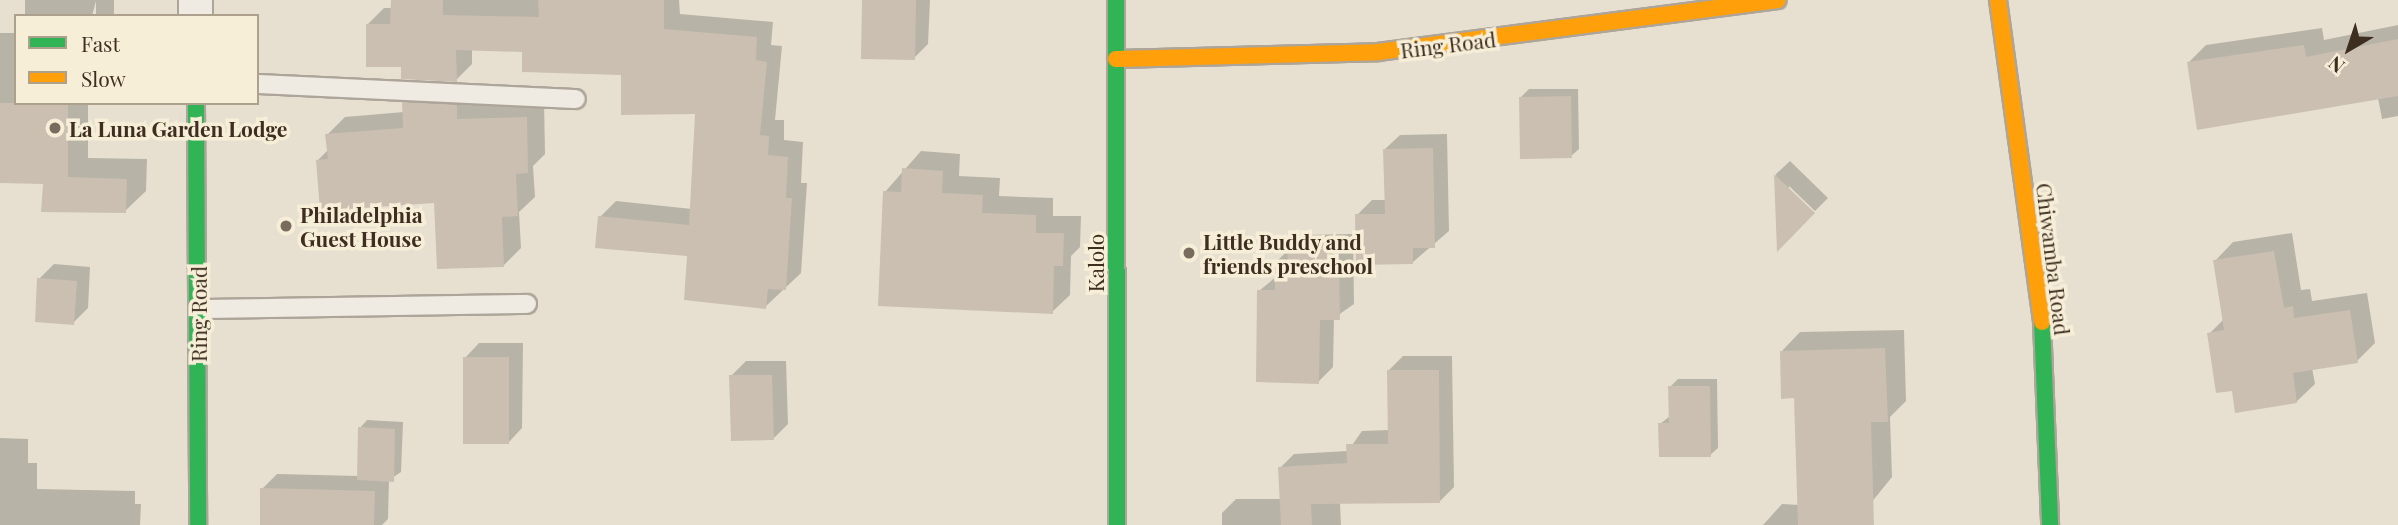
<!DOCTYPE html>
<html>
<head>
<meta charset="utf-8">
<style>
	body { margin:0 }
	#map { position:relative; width:2398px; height:525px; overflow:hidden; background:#e7e0d1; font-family:"Playfair Display",serif }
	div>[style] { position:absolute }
	.shadow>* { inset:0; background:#0003 }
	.building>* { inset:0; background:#cbbfb2 }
	.roads { filter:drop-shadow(2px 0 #ada599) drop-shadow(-2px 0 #ada599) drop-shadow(0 2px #ada599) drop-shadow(0 -2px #ada599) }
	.lane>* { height:18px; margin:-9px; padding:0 9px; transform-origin:9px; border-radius:9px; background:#efebe3 }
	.street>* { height:33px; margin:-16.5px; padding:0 16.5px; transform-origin:16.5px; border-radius:16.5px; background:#efebe3 }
	.fast>* { height:16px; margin:-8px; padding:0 8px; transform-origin:8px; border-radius:8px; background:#30b455 }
	.slow>* { height:16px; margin:-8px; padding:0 8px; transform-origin:8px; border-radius:8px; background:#ff9f0a }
	.dots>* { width:19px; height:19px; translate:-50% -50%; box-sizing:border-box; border:4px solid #f7eed8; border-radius:50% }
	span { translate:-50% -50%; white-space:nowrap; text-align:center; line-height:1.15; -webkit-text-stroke:7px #f7eed8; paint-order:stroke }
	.street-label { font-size:21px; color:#3d2e20 }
	.poi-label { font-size:21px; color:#3d2e20; font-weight:700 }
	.left { translate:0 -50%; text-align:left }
	.legend { position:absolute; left:14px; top:14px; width:245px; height:91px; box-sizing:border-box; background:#f7eed8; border:2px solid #ada18e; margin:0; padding:9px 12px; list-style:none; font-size:21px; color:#3d2e20 }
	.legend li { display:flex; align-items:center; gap:14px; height:35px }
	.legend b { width:35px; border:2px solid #ada18e }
	.north { position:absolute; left:2314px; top:14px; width:70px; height:70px; -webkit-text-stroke:5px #f7eed8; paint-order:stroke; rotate:219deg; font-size:19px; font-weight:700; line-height:28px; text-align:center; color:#3d2e20 }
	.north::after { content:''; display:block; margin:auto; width:24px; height:32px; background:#3d2e20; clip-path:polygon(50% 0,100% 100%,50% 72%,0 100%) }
</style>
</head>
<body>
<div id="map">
	<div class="shadow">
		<div style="clip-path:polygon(25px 0,114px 0,114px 16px,96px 16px,96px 1px,92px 16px,25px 16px)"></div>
		<div style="clip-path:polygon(393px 0,679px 0,680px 14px,773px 22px,771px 45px,782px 46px,775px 120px,784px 120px,784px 140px,803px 142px,801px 183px,807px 183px,801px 273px,765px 307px,689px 254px,600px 217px,616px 201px,692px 209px,697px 112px,623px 73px,524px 50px,472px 49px,472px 64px,456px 80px,403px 65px,368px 24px,384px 8px,393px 8px)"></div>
		<div style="clip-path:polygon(864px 0,930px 0,928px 44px,914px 58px)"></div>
		<div style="clip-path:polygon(2398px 25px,2398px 116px,2382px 119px,2378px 98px,2188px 63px,2206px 45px,2322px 28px,2324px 40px)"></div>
		<div style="clip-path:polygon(0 33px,16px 33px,16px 103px,88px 103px,88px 158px,147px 159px,146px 191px,125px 211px,45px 182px,0 181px)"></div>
		<div style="clip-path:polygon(421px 85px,544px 100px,545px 154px,533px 166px,535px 197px,519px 212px,521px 248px,503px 266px,436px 201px,317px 161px,328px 150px,327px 135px,345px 117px,404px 112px,404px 103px)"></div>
		<div style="clip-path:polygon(1529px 89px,1578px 89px,1579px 149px,1571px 156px,1521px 97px)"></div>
		<div style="clip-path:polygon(1447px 134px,1449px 231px,1413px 262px,1357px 215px,1372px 200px,1386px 200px,1385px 149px,1400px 135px)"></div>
		<div style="clip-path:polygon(921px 151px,960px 154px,959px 176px,1000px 178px,999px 196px,1053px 198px,1053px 216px,1081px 216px,1080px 247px,1071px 256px,1070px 295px,1052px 312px,885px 192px)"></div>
		<div style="clip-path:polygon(1790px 161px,1828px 198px,1815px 211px,1789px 186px,1778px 248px,1776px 174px)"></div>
		<div style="clip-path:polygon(2292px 233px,2301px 290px,2310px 289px,2312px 301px,2367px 293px,2375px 343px,2357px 361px,2312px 368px,2315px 384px,2296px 402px,2233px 389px,2209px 334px,2224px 319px,2215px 261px,2233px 242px)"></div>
		<div style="clip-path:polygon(1353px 234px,1354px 304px,1334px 318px,1333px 367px,1318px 382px,1259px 291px,1277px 276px,1277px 261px,1304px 235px)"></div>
		<div style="clip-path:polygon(54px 264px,90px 267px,88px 308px,73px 323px,39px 279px)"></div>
		<div style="clip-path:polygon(1904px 330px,1906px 401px,1890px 417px,1892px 477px,1853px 525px,1763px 525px,1782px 504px,1800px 505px,1796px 396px,1782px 351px,1800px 332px)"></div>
		<div style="clip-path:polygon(479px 343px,523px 343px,522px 428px,508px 443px,465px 358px)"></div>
		<div style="clip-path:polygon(1403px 356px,1452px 356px,1454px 487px,1439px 502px,1340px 503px,1341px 525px,1222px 525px,1222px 513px,1236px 499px,1281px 499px,1280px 468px,1294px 454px,1348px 451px,1362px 431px,1389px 430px,1388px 371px)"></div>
		<div style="clip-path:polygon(746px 361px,786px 361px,788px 424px,774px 438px,731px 376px)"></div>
		<div style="clip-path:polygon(1678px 379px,1717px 379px,1718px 448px,1710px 455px,1660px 424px,1670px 416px,1670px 387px)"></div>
		<div style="clip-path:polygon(367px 420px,403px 422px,401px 472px,389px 480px,388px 519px,382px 525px,262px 525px,262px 489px,277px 474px,359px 476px,360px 428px)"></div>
		<div style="clip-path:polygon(0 438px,28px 439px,28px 463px,37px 463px,37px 489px,135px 491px,135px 504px,141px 504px,140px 525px,0 525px)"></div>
	</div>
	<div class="building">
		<div style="clip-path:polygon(391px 0,443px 0,443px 15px,539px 17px,538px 0,664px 0,664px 29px,757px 37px,756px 60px,767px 62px,760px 135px,769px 136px,768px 155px,788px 157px,786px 198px,792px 198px,786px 290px,768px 289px,766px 309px,684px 300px,687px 256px,595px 248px,598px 216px,689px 225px,695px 114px,621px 115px,621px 75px,522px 72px,522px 52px,456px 50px,457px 82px,401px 79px,401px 67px,366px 67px,366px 24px,390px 24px)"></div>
		<div style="clip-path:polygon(862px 0,916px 0,915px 60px,861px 59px)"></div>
		<div style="clip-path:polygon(2398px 39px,2398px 96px,2197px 130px,2187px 62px,2304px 45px,2306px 57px)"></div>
		<div style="clip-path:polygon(1571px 96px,1572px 158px,1520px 159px,1519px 97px)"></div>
		<div style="clip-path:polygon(402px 102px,457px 105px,457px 119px,527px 117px,528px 173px,516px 174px,518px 216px,502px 217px,504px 267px,437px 269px,434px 203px,320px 211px,316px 160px,328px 159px,325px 134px,403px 128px)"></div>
		<div style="clip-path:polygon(0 103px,68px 103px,68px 177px,127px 179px,126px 213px,41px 212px,43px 184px,0 183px)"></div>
		<div style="clip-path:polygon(1433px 148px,1435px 248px,1413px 248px,1413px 264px,1356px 265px,1355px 214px,1385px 214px,1383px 149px)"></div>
		<div style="clip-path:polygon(902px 168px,943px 171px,942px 193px,983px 195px,982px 213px,1036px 215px,1036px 233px,1064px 233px,1063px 266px,1054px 266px,1053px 314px,878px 306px,883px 191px,901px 192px)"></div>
		<div style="clip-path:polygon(1774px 174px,1815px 213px,1777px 252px)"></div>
		<div style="clip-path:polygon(1339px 248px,1340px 320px,1320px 320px,1319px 384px,1256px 382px,1257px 290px,1275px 290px,1275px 260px,1288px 260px,1287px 249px)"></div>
		<div style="clip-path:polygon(2274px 251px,2284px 308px,2293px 306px,2294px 318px,2350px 310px,2358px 363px,2293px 373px,2297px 403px,2235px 413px,2232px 391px,2216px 393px,2207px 333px,2224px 330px,2213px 260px)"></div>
		<div style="clip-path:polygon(37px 278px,77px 281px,74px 325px,35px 322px)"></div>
		<div style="clip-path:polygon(1885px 348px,1888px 422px,1871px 422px,1874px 525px,1798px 525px,1794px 398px,1781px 399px,1780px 351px)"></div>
		<div style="clip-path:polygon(463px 357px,509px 357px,509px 444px,463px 444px)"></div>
		<div style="clip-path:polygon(1387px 370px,1439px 370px,1440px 503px,1311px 504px,1312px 525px,1281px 525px,1278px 467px,1347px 463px,1346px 444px,1388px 444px)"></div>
		<div style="clip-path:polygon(729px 375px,772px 375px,774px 440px,731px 441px)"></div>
		<div style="clip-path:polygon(1668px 386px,1710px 386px,1711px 457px,1659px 457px,1658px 423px,1669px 423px)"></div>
		<div style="clip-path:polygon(358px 427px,395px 429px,394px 482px,357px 480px)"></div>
		<div style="clip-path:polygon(260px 488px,375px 491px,374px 525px,260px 525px)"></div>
	</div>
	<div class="roads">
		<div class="lane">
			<div style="left:257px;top:84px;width:319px;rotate:2.7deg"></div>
			<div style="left:199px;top:309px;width:328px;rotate:-0.9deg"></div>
		</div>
		<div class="street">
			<div style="left:195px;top:0;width:16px;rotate:90deg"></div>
		</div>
		<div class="fast">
			<div style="left:1116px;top:0;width:525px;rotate:89.89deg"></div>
			<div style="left:196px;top:103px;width:422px;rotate:89.7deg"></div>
			<div style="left:2042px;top:322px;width:203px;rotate:87.7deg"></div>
		</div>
		<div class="slow">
			<div style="left:1998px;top:0;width:325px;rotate:82.2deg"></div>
			<div style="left:1116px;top:59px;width:262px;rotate:-1.5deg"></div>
			<div style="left:1378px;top:52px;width:403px;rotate:-7.4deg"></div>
		</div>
	</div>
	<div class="dots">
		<div style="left:55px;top:128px;background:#786c5e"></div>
		<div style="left:286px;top:226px;background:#786c5e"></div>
		<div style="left:1189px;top:253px;background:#786c5e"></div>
	</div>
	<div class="street-label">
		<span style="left:1448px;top:44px;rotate:-7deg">Ring Road</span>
		<span style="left:2054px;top:259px;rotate:83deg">Chiwamba Road</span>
		<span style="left:1095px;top:263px;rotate:-90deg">Kalolo</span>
		<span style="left:198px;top:314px;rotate:-90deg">Ring Road</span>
	</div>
	<div class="poi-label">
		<span class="left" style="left:69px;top:128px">La Luna Garden Lodge</span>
		<span class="left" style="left:300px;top:226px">Philadelphia<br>Guest House</span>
		<span class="left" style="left:1203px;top:253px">Little Buddy and<br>friends preschool</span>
	</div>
	<ul class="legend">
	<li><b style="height:9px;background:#30b455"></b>Fast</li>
	<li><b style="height:9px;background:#ff9f0a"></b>Slow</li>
	</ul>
	<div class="north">N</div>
</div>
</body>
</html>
